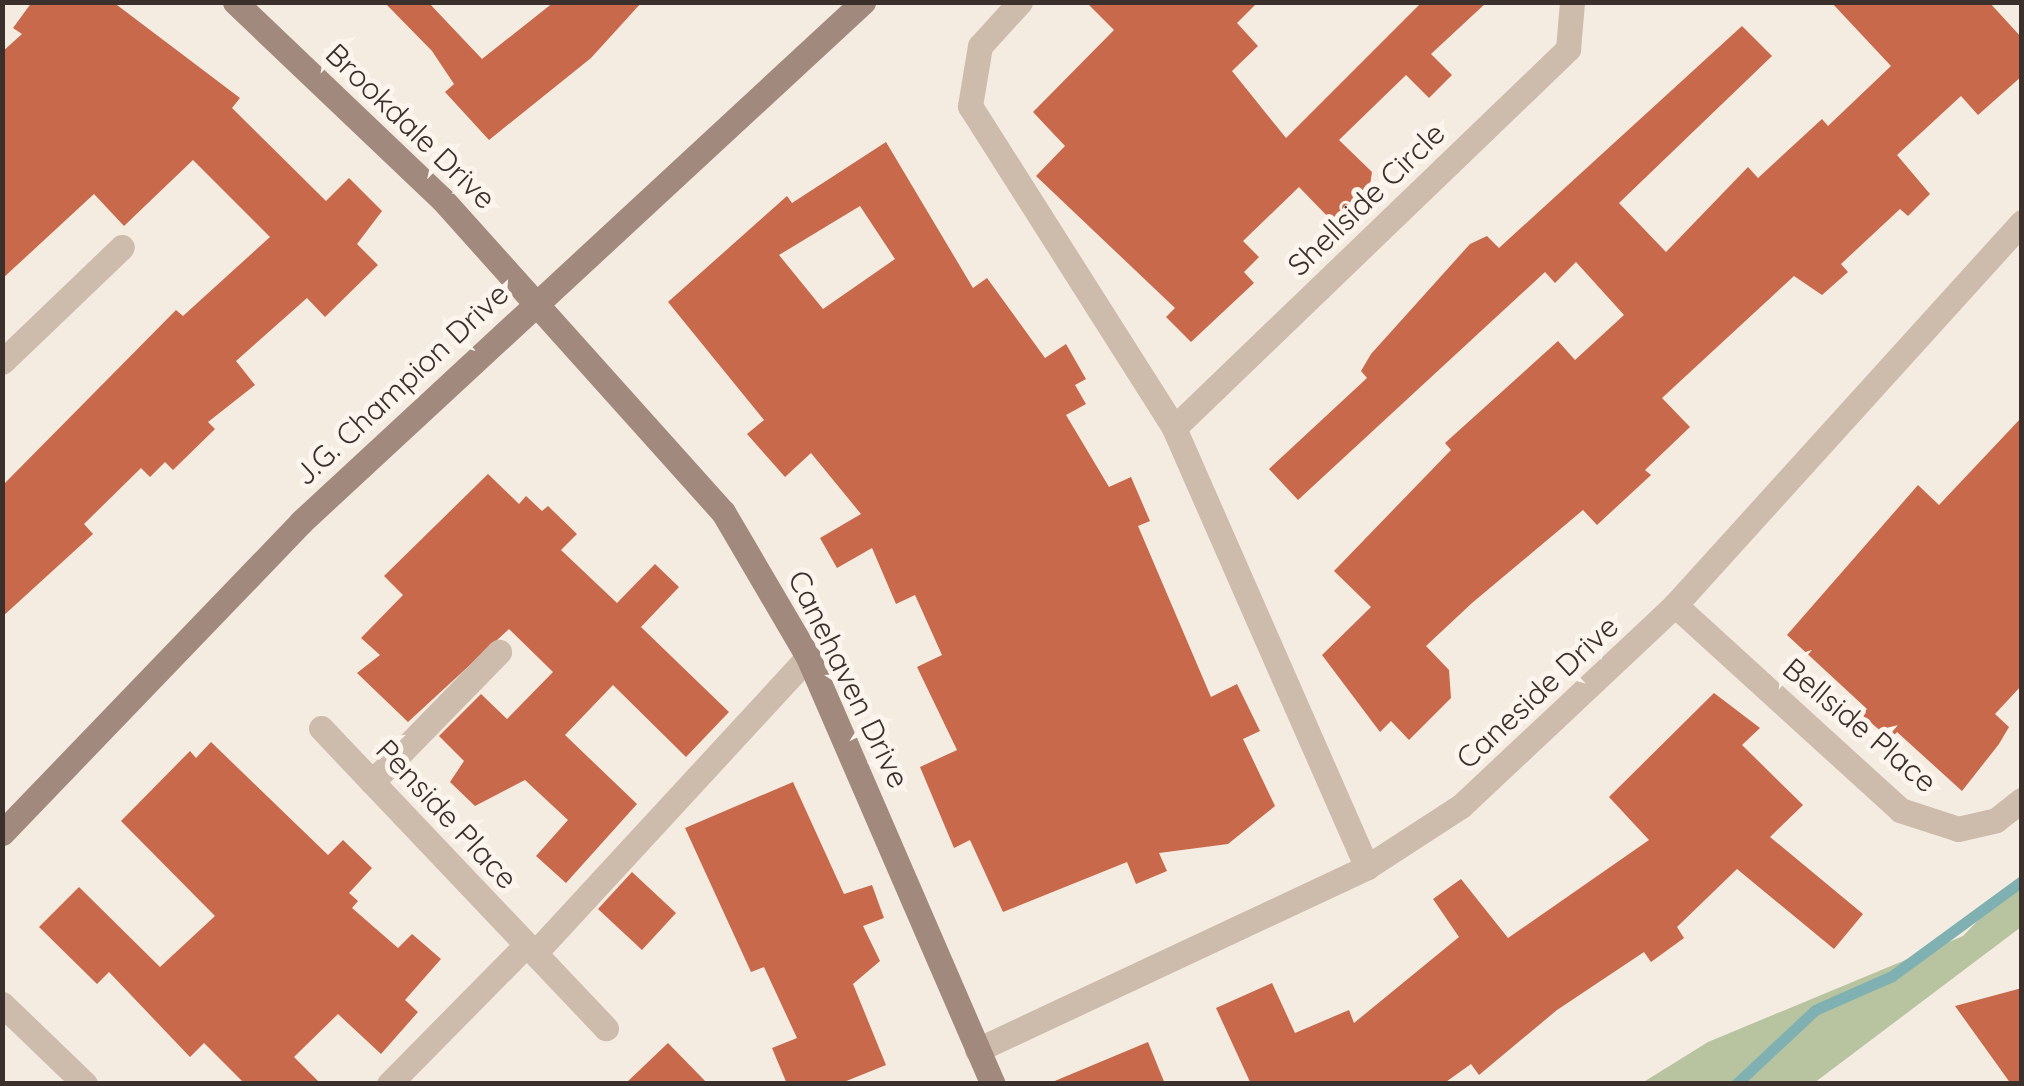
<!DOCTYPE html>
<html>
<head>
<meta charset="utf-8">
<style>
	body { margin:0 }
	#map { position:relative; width:2024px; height:1086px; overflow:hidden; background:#f4ebe1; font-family:Quicksand,sans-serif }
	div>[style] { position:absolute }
	.green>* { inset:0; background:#b8c4a0 }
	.stream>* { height:11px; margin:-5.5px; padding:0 5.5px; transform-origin:5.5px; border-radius:5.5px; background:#7fb0b2 }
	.building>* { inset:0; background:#c8694b }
	.lane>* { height:25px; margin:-12.5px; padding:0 12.5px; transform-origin:12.5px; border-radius:12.5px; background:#cdbbac }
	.street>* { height:25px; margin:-12.5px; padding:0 12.5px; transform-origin:12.5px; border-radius:12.5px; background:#cdbbac }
	.secondary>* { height:25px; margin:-12.5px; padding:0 12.5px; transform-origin:12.5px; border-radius:12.5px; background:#a18a7d }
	span { translate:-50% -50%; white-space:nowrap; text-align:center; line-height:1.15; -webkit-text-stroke:10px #fbf5ee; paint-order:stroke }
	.street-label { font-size:30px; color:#3b302b }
	.frame { position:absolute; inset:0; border:5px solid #3b302b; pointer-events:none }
</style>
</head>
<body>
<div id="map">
	<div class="green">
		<div style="clip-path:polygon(2021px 876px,2021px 927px,1814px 1083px,1642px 1083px,1708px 1042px,1963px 936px)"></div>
	</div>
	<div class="stream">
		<div style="left:1736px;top:1084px;width:108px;rotate:-43.1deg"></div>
		<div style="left:1815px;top:1010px;width:84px;rotate:-23.8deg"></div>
		<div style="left:1892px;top:976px;width:161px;rotate:-36.2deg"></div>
	</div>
	<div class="building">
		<div style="clip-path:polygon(32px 2px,113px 2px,240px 98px,232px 108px,326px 201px,349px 178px,382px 211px,357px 244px,378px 265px,325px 317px,307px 298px,236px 361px,255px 385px,208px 422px,215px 429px,173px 470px,165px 462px,150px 477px,141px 468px,84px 524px,93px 534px,2px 617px,2px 486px,176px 310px,183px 316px,270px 237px,193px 160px,124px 226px,94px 194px,2px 279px,2px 52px,22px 34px,13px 28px)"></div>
		<div style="clip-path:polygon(384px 2px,428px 2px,482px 59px,554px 2px,642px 2px,591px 58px,489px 140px,445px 92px,454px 84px,432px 51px)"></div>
		<div style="clip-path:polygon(1086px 2px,1258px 2px,1237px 23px,1258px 46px,1232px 71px,1286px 138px,1422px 2px,1487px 2px,1431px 54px,1452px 75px,1429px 98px,1406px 75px,1339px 140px,1372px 172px,1370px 185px,1332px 221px,1299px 187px,1243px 241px,1259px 257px,1244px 272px,1254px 283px,1191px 342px,1166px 317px,1175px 308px,1036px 176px,1065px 146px,1033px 112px,1114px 30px)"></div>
		<div style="clip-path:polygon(1831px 2px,1989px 2px,2022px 38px,2022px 76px,1978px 115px,1961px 96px,1897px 155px,1930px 194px,1908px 216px,1900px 209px,1841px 264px,1848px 272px,1822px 295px,1794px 276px,1662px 398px,1690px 427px,1645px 470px,1651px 475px,1597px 525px,1583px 510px,1472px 603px,1426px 646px,1449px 670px,1451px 698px,1409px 740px,1391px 721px,1380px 732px,1322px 655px,1371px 607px,1334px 571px,1451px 450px,1445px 443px,1558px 341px,1575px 360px,1624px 315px,1576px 262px,1555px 283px,1545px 272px,1298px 500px,1269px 469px,1367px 378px,1361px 371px,1371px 354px,1470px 244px,1487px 236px,1499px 248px,1742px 26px,1772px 56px,1619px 203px,1666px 252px,1748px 167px,1758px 178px,1822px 119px,1828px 126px,1891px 66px)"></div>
		<div style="clip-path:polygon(evenodd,886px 142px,973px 288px,987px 278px,1045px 358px,1066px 344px,1086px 379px,1075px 385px,1086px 404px,1066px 415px,1109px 487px,1131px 477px,1150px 521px,1138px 526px,1211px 697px,1237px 684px,1260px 731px,1243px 739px,1275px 806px,1228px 844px,1159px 853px,1167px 871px,1136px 884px,1127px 862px,1003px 912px,970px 840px,954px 848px,920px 767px,957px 750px,917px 667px,942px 655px,915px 595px,896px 604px,872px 548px,837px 568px,820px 538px,861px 514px,811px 453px,785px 477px,747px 434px,764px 420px,668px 302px,787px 196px,792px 203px,886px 142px,860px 206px,895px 259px,823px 309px,779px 255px,860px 206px)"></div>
		<div style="clip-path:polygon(2022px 417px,2022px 685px,1995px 714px,2009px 727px,1999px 744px,1962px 791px,1897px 732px,1890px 739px,1862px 715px,1867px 709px,1787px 635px,1918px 485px,1939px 505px)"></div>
		<div style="clip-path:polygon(488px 474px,519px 504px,526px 496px,542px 511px,548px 506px,577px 534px,561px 550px,617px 603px,655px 564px,679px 587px,641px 627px,729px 712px,686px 757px,613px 685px,565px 735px,637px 804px,566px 883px,536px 856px,568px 820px,525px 780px,475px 806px,450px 782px,464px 761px,439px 736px,481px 694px,507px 719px,553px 672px,509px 629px,408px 722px,357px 673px,380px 655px,361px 638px,403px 595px,384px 576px)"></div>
		<div style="clip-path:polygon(1714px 693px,1760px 728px,1742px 745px,1803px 805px,1770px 837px,1863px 914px,1834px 949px,1737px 869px,1677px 927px,1684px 938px,1651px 962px,1644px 952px,1557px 1010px,1479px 1075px,1471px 1064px,1443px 1084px,1251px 1084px,1216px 1008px,1272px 983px,1295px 1033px,1349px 1010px,1354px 1023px,1459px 937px,1433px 899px,1461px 879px,1508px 938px,1649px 840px,1609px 797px)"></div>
		<div style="clip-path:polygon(211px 742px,328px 855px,343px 840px,372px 868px,349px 893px,358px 901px,352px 908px,398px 948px,412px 934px,441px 959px,405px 1000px,418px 1012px,381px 1054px,338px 1014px,294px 1057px,321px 1084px,245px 1084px,204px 1043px,190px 1057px,109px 972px,97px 984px,39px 927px,79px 887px,160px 967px,215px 916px,121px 821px,190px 751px,196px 758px)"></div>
		<div style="clip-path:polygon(793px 782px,844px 894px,872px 885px,884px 918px,863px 926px,880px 961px,853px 984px,886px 1065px,839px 1084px,787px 1084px,772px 1048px,797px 1038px,764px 967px,751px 972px,685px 828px)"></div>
		<div style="clip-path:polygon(632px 872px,676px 913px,642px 950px,598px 909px)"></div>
		<div style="clip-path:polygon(2022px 988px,2022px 1084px,2011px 1084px,1955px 1006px)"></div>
		<div style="clip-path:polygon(1148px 1042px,1165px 1084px,1050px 1084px,1050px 1083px)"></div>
		<div style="clip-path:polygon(668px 1043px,708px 1084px,625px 1084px)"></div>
	</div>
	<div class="lane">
		<div style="left:372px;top:782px;width:182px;rotate:-45.7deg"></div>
	</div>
	<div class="street">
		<div style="left:1020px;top:2px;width:59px;rotate:132.3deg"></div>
		<div style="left:980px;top:46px;width:61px;rotate:99.5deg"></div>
		<div style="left:970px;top:106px;width:381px;rotate:57.6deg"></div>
		<div style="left:1174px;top:428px;width:480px;rotate:66.3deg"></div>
		<div style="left:2px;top:362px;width:166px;rotate:-43.8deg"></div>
		<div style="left:1174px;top:428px;width:547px;rotate:-43.89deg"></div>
		<div style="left:1568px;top:49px;width:47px;rotate:-85.1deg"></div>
		<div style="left:1675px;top:605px;width:304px;rotate:42.3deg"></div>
		<div style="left:1900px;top:810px;width:61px;rotate:18.1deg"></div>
		<div style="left:1958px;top:829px;width:39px;rotate:-13deg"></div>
		<div style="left:1996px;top:820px;width:33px;rotate:-38deg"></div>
		<div style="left:321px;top:728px;width:414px;rotate:46.5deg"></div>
		<div style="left:535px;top:953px;width:403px;rotate:-47.3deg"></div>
		<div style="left:2px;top:1004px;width:115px;rotate:43.9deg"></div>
		<div style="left:977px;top:1050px;width:431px;rotate:-25.1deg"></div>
		<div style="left:1367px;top:867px;width:112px;rotate:-33deg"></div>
		<div style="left:1461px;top:806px;width:294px;rotate:-43.2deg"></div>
		<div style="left:1675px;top:605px;width:517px;rotate:-47.82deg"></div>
		<div style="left:389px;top:1084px;width:195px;rotate:-45.4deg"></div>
	</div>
	<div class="secondary">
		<div style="left:235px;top:2px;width:286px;rotate:43.6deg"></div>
		<div style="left:442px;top:199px;width:421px;rotate:48.1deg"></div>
		<div style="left:723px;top:512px;width:168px;rotate:59.6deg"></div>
		<div style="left:808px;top:657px;width:465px;rotate:66.6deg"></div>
		<div style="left:2px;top:833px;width:431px;rotate:-46.1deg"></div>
		<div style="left:301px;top:522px;width:766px;rotate:-42.78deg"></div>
	</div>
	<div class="street-label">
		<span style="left:411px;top:126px;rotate:44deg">Brookdale Drive</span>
		<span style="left:1366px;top:199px;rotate:-44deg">Shellside Circle</span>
		<span style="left:401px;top:384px;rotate:-43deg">J.G. Champion Drive</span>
		<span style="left:849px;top:679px;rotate:64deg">Canehaven Drive</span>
		<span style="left:1537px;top:692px;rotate:-43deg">Caneside Drive</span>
		<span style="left:1860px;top:725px;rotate:40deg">Bellside Place</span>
		<span style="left:447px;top:814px;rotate:47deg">Penside Place</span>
	</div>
	<div class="frame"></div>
</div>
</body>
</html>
